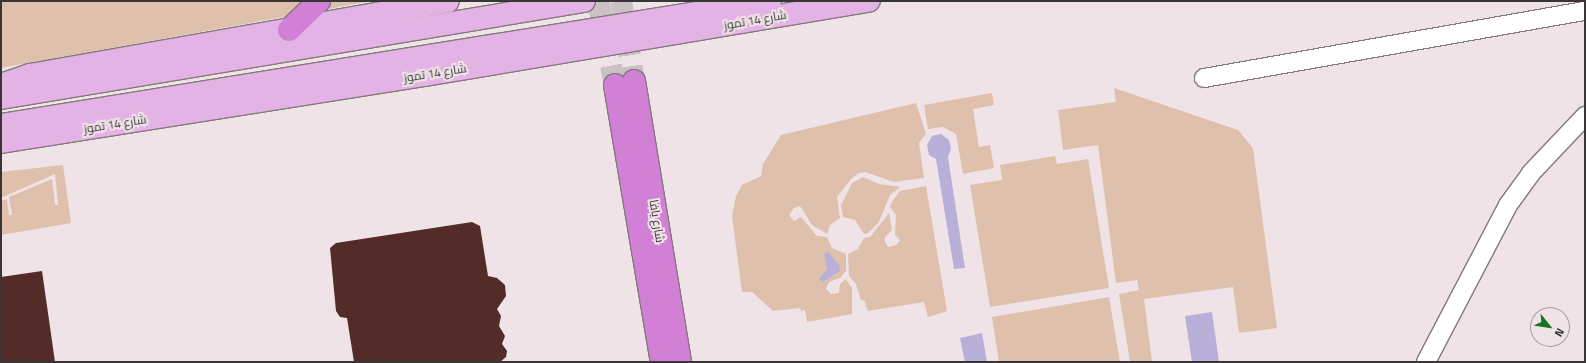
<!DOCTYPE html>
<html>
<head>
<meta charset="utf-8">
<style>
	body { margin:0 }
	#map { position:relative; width:1586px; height:363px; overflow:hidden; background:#efe3e7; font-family:"Titillium Web",Cairo,sans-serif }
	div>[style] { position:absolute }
	.green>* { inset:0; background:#dfc0ac }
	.water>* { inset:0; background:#b9b0d9 }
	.building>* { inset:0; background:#532b28 }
	.motorway-tunnel>* { height:22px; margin-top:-11px; transform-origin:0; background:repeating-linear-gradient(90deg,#cbc0c4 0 22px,transparent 0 33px) }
	.roads { filter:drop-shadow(1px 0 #83787b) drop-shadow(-1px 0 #83787b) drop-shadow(0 1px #83787b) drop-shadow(0 -1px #83787b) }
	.minor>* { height:18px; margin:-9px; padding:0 9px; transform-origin:9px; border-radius:9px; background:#fff }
	.primary>* { height:22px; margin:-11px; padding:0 11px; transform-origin:11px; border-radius:11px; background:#e4b3e6 }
	.motorway>* { height:22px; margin:-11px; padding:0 11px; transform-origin:11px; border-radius:11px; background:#d280d5 }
	span { translate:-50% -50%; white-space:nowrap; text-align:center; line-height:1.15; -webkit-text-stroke:4px #efe3e7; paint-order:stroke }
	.street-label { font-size:12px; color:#393536 }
	.frame { position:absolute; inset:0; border:2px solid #393536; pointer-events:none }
	.north { position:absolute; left:1530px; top:307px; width:40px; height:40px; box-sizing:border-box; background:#efe3e7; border:1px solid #a69da0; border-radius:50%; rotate:120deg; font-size:11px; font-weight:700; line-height:16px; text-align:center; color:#393536 }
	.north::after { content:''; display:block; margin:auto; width:14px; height:18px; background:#147322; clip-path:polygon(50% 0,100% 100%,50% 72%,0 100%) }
</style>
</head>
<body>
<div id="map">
	<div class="green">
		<div style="clip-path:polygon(1px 1px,372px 1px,1px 68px)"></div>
		<div style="clip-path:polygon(1114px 88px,1238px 130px,1253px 148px,1277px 328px,1239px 333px,1233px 287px,1144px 299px,1152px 362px,1130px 362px,1119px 294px,1139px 290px,1137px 280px,1116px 283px,1098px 145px,1063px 150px,1058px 110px,1116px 102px)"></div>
		<div style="clip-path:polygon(992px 93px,994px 105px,973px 109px,979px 147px,990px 145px,994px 168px,963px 174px,956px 134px,943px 127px,928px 129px,924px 105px)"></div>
		<div style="clip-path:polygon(916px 103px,926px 134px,919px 143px,924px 178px,894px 182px,865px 172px,859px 173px,852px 178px,837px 197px,840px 218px,830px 225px,827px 234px,812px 225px,800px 206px,794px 208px,789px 215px,794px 221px,801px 217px,817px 236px,827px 237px,832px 248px,846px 254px,846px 271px,840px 278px,829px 282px,826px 289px,831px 294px,839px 293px,840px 284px,846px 279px,852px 288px,852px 314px,807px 322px,805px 310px,801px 311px,800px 308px,773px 311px,752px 292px,742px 292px,732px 216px,736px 196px,742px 185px,761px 176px,763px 164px,781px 135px)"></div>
		<div style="clip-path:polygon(1055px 156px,1057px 164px,1088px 159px,1109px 288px,990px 307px,970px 185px,1002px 180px,1000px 165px)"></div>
		<div style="clip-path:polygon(63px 165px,71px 223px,1px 235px,1px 201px,7px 199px,9px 215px,12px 215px,9px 197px,52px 179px,55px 205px,58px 205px,55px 174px,1px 198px,1px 172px)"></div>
		<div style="clip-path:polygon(863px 177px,879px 184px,900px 187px,890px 195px,879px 222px,868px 233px,864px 234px,855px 220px,843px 217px,841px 205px,852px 183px)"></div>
		<div style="clip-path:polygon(926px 186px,947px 311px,928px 317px,924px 302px,868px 311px,864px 300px,861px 300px,856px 284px,849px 276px,848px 254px,858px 249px,864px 238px,870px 237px,889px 213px,892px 230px,885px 237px,885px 242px,888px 247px,896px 245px,900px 240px,895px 235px,896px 215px,890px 207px,893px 200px,900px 191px)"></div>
		<div style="clip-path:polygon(1109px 297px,1120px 362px,999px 362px,992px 317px)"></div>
	</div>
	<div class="water">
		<div style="clip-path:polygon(941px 134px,949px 140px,951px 149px,948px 157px,965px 268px,954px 269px,936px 159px,929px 155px,927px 145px,932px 136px)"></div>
		<div style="clip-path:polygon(828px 252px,839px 265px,840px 271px,823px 282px,819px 279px,827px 269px,824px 254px)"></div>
		<div style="clip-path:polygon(1212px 312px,1219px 362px,1192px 362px,1185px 316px)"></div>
		<div style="clip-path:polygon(982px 333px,987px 362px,965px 362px,960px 338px)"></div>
	</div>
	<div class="building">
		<div style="clip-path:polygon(472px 222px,480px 226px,488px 276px,497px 278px,505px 285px,506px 296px,497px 309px,501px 316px,499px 326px,505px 336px,502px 344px,507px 351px,506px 357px,500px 362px,354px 362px,347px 318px,340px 317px,336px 311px,330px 248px,336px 243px)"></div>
		<div style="clip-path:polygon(42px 271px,55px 362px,1px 362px,1px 277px)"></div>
	</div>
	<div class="motorway-tunnel">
		<div style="left:598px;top:1px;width:86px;rotate:78.6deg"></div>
		<div style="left:621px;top:1px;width:81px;rotate:80.8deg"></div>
	</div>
	<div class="roads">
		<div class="minor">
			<div style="left:1204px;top:78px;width:387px;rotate:-10deg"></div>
			<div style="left:1426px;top:362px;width:177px;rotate:-62.4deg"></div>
			<div style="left:1508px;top:205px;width:39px;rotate:-54deg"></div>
			<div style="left:1531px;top:173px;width:79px;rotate:-46.5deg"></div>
		</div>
		<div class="primary">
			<div style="left:1px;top:85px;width:31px;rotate:-19deg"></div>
			<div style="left:30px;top:75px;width:424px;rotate:-10deg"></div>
			<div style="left:1px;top:98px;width:591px;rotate:-9.45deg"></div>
			<div style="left:1px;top:125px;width:779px;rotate:-9.16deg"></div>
			<div style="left:1px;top:142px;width:429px;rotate:-9deg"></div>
			<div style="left:425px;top:75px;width:450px;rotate:-9.5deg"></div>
		</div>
		<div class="motorway">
			<div style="left:289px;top:30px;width:42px;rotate:-44deg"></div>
			<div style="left:634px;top:81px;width:285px;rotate:80.7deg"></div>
			<div style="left:615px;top:85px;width:281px;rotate:80.4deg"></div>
		</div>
	</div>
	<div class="street-label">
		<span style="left:755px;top:20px;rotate:-10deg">شارع 14 تموز</span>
		<span style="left:435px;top:73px;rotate:-9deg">شارع 14 تموز</span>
		<span style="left:115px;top:124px;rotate:-9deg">شارع 14 تموز</span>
		<span style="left:657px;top:221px;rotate:81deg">شارع يافا</span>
	</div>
	<div class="frame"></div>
	<div class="north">N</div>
</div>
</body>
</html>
